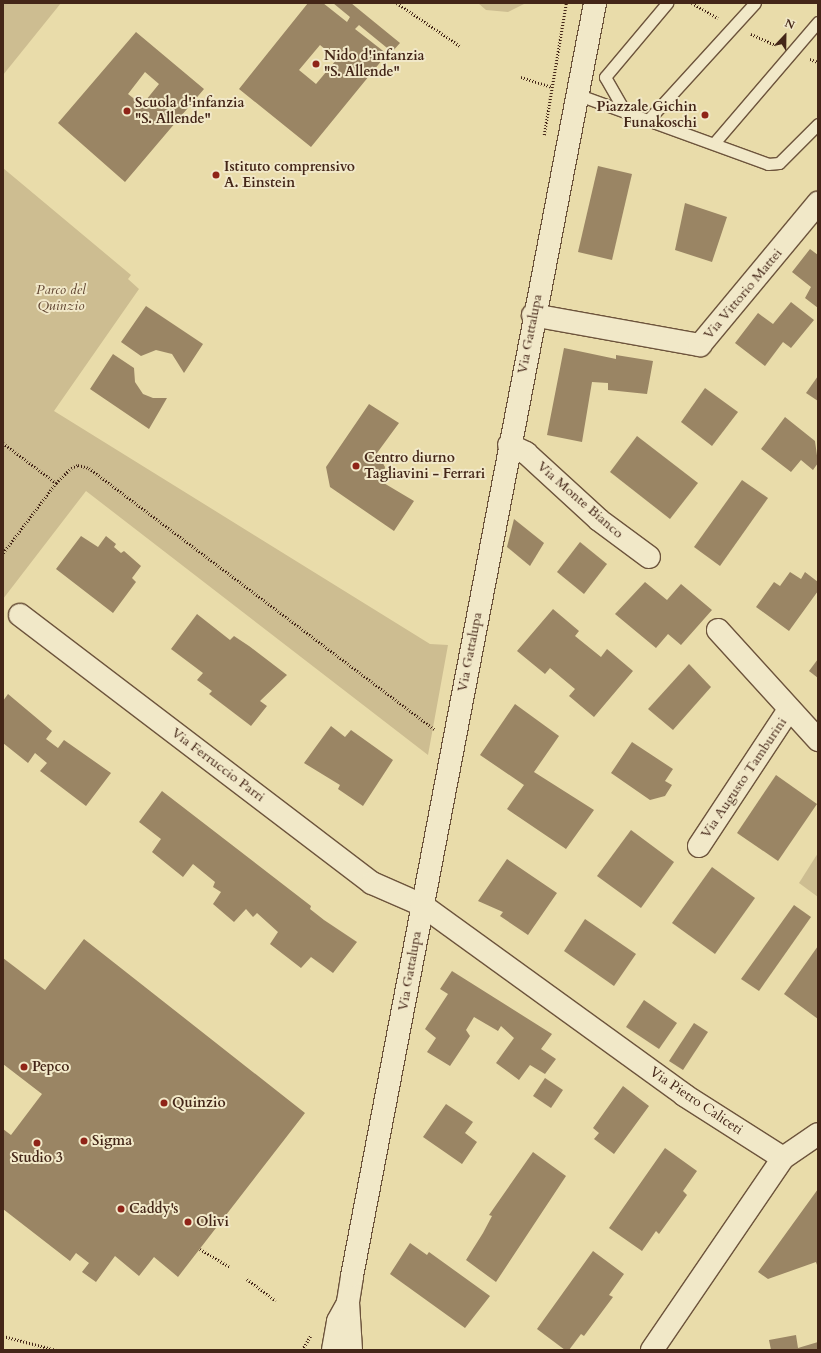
<!DOCTYPE html>
<html>
<head>
<meta charset="utf-8">
<style>
	body { margin:0 }
	#map { position:relative; width:821px; height:1353px; overflow:hidden; background:#e9dcaa; font-family:Cardo,serif }
	div>[style] { position:absolute }
	.green>* { inset:0; background:#cdbd91 }
	.building>* { inset:0; background:#9a8564 }
	.path>* { height:2.5px; margin-top:-1.25px; transform-origin:0; background:repeating-linear-gradient(90deg,#442618 0 1px,transparent 0 3px) }
	.roads { filter:drop-shadow(1px 0 #6d543c) drop-shadow(-1px 0 #6d543c) drop-shadow(0 1px #6d543c) drop-shadow(0 -1px #6d543c) }
	.service>* { height:11px; margin:-5.5px; padding:0 5.5px; transform-origin:5.5px; border-radius:5.5px; background:#f1e8c8 }
	.minor>* { height:22px; margin:-11px; padding:0 11px; transform-origin:11px; border-radius:11px; background:#f1e8c8 }
	.dots>* { width:11px; height:11px; translate:-50% -50%; box-sizing:border-box; border:2px solid #f1e8c8; border-radius:50% }
	span { translate:-50% -50%; white-space:nowrap; text-align:center; line-height:1.15; -webkit-text-stroke:4px #f1e8c8; paint-order:stroke }
	.poi-label { font-size:14px; color:#442618; font-weight:700 }
	.left { translate:0 -50%; text-align:left }
	.right { translate:-100% -50%; text-align:right }
	.park-label { font-size:14px; color:#5f4430; font-style:italic }
	.street-label { font-size:14px; color:#442618 }
	.frame { position:absolute; inset:0; border:4px solid #442618; pointer-events:none }
	.north { position:absolute; left:765px; top:16px; width:40px; height:40px; -webkit-text-stroke:3px #f1e8c8; paint-order:stroke; rotate:22deg; font-size:11px; font-weight:700; line-height:16px; text-align:center; color:#442618 }
	.north::after { content:''; display:block; margin:auto; width:14px; height:18px; background:#442618; clip-path:polygon(50% 0,100% 100%,50% 72%,0 100%) }
</style>
</head>
<body>
<div id="map">
	<div class="green">
		<div style="clip-path:polygon(3px 3px,61px 3px,3px 75px)"></div>
		<div style="clip-path:polygon(478px 3px,526px 3px,508px 12px,486px 10px)"></div>
		<div style="clip-path:polygon(3px 168px,131px 275px,128px 279px,139px 289px,54px 411px,430px 644px,448px 645px,428px 755px,86px 491px,3px 599px)"></div>
		<div style="clip-path:polygon(818px 853px,818px 897px,799px 883px)"></div>
	</div>
	<div class="building">
		<div style="clip-path:polygon(evenodd,308px 3px,323px 3px,347px 22px,350px 17px,333px 3px,351px 3px,400px 43px,392px 52px,359px 25px,355px 29px,387px 54px,311px 147px,239px 89px,308px 3px,320px 45px,337px 59px,316px 84px,299px 70px,320px 45px)"></div>
		<div style="clip-path:polygon(evenodd,136px 32px,204px 89px,125px 182px,58px 123px,136px 32px,145px 72px,159px 84px,142px 105px,128px 94px,145px 72px)"></div>
		<div style="clip-path:polygon(598px 166px,632px 174px,612px 260px,578px 252px)"></div>
		<div style="clip-path:polygon(685px 203px,727px 217px,712px 262px,675px 250px)"></div>
		<div style="clip-path:polygon(810px 249px,818px 255px,818px 308px,805px 298px,811px 287px,792px 272px)"></div>
		<div style="clip-path:polygon(791px 302px,814px 320px,791px 348px,783px 342px,765px 366px,735px 343px,758px 313px,773px 324px)"></div>
		<div style="clip-path:polygon(146px 306px,203px 344px,184px 373px,172px 354px,156px 350px,141px 356px,121px 342px)"></div>
		<div style="clip-path:polygon(564px 348px,616px 359px,616px 355px,653px 361px,647px 394px,608px 390px,608px 383px,592px 382px,582px 442px,547px 435px)"></div>
		<div style="clip-path:polygon(113px 354px,134px 368px,135px 382px,143px 394px,153px 398px,167px 398px,149px 429px,90px 389px)"></div>
		<div style="clip-path:polygon(818px 376px,818px 401px,806px 393px)"></div>
		<div style="clip-path:polygon(705px 388px,738px 412px,712px 446px,681px 422px)"></div>
		<div style="clip-path:polygon(369px 404px,399px 423px,377px 453px,385px 467px,382px 482px,414px 501px,394px 531px,330px 487px,326px 467px)"></div>
		<div style="clip-path:polygon(785px 417px,815px 441px,818px 463px,813px 470px,801px 460px,791px 472px,761px 449px)"></div>
		<div style="clip-path:polygon(637px 436px,698px 483px,670px 519px,610px 472px)"></div>
		<div style="clip-path:polygon(742px 480px,768px 498px,720px 566px,694px 547px)"></div>
		<div style="clip-path:polygon(514px 519px,544px 543px,530px 566px,507px 547px)"></div>
		<div style="clip-path:polygon(81px 536px,98px 547px,106px 536px,116px 544px,114px 547px,121px 553px,124px 551px,141px 566px,132px 578px,136px 582px,113px 613px,56px 569px)"></div>
		<div style="clip-path:polygon(580px 542px,607px 564px,584px 594px,557px 572px)"></div>
		<div style="clip-path:polygon(790px 572px,801px 579px,805px 572px,818px 582px,818px 591px,789px 631px,756px 607px,774px 582px,780px 586px)"></div>
		<div style="clip-path:polygon(645px 582px,667px 600px,681px 584px,712px 610px,681px 645px,668px 634px,656px 648px,615px 614px)"></div>
		<div style="clip-path:polygon(553px 609px,579px 631px,575px 636px,601px 657px,607px 649px,633px 671px,594px 717px,569px 696px,575px 689px,550px 668px,545px 674px,517px 651px)"></div>
		<div style="clip-path:polygon(197px 614px,230px 640px,234px 636px,249px 646px,287px 675px,260px 701px,267px 706px,251px 726px,209px 694px,212px 691px,197px 680px,203px 673px,171px 649px)"></div>
		<div style="clip-path:polygon(818px 659px,818px 678px,809px 671px)"></div>
		<div style="clip-path:polygon(689px 664px,711px 687px,673px 730px,648px 709px)"></div>
		<div style="clip-path:polygon(8px 694px,52px 731px,46px 739px,58px 748px,64px 740px,111px 773px,86px 806px,40px 771px,47px 763px,35px 753px,28px 763px,3px 743px,3px 701px)"></div>
		<div style="clip-path:polygon(515px 704px,559px 736px,534px 772px,594px 810px,566px 849px,507px 809px,524px 785px,480px 755px)"></div>
		<div style="clip-path:polygon(331px 726px,345px 737px,351px 730px,393px 760px,363px 806px,338px 789px,340px 785px,304px 763px)"></div>
		<div style="clip-path:polygon(632px 742px,673px 769px,665px 781px,672px 785px,665px 796px,650px 800px,611px 773px)"></div>
		<div style="clip-path:polygon(776px 775px,817px 804px,778px 861px,737px 833px)"></div>
		<div style="clip-path:polygon(162px 791px,311px 906px,310px 909px,324px 920px,357px 942px,333px 973px,311px 957px,301px 968px,270px 944px,278px 932px,257px 913px,253px 917px,246px 909px,234px 922px,213px 904px,221px 892px,213px 887px,215px 882px,193px 864px,183px 877px,152px 852px,161px 839px,139px 822px)"></div>
		<div style="clip-path:polygon(631px 830px,674px 862px,641px 908px,597px 876px)"></div>
		<div style="clip-path:polygon(507px 859px,557px 893px,528px 935px,500px 916px,503px 912px,478px 901px)"></div>
		<div style="clip-path:polygon(712px 867px,755px 898px,715px 954px,672px 923px)"></div>
		<div style="clip-path:polygon(794px 905px,811px 917px,759px 991px,741px 979px)"></div>
		<div style="clip-path:polygon(585px 919px,636px 954px,614px 986px,564px 951px)"></div>
		<div style="clip-path:polygon(84px 939px,305px 1113px,178px 1277px,154px 1257px,139px 1276px,115px 1256px,96px 1282px,82px 1272px,89px 1263px,76px 1253px,70px 1261px,3px 1209px,3px 1129px,11px 1135px,42px 1094px,3px 1064px,3px 958px,45px 990px)"></div>
		<div style="clip-path:polygon(818px 946px,818px 1019px,784px 994px)"></div>
		<div style="clip-path:polygon(452px 971px,552px 1034px,541px 1049px,556px 1059px,545px 1074px,530px 1065px,519px 1080px,496px 1063px,514px 1038px,501px 1026px,498px 1031px,474px 1017px,466px 1030px,470px 1036px,450px 1066px,427px 1052px,436px 1038px,425px 1029px,448px 994px,440px 989px)"></div>
		<div style="clip-path:polygon(644px 1000px,677px 1023px,659px 1049px,626px 1027px)"></div>
		<div style="clip-path:polygon(694px 1023px,708px 1032px,683px 1070px,669px 1061px)"></div>
		<div style="clip-path:polygon(545px 1078px,563px 1090px,551px 1108px,533px 1096px)"></div>
		<div style="clip-path:polygon(623px 1086px,649px 1106px,614px 1154px,594px 1139px,599px 1133px,593px 1128px)"></div>
		<div style="clip-path:polygon(446px 1104px,473px 1122px,465px 1133px,477px 1142px,462px 1164px,423px 1137px)"></div>
		<div style="clip-path:polygon(665px 1148px,697px 1171px,683px 1191px,687px 1195px,659px 1234px,656px 1231px,642px 1251px,609px 1228px)"></div>
		<div style="clip-path:polygon(533px 1152px,566px 1176px,496px 1282px,466px 1260px,483px 1233px,492px 1216px,489px 1215px)"></div>
		<div style="clip-path:polygon(818px 1189px,818px 1268px,816px 1262px,768px 1279px,758px 1272px)"></div>
		<div style="clip-path:polygon(410px 1243px,427px 1255px,429px 1252px,490px 1296px,465px 1328px,390px 1274px)"></div>
		<div style="clip-path:polygon(593px 1251px,624px 1274px,609px 1295px,613px 1297px,584px 1336px,581px 1334px,569px 1350px,565px 1350px,537px 1329px)"></div>
		<div style="clip-path:polygon(796px 1335px,798px 1348px,818px 1342px,818px 1350px,771px 1350px,769px 1340px)"></div>
	</div>
	<div class="path">
		<div style="left:397px;top:3px;width:76px;rotate:34.3deg"></div>
		<div style="left:692px;top:3px;width:30px;rotate:30deg"></div>
		<div style="left:751px;top:34px;width:27px;rotate:24deg"></div>
		<div style="left:810px;top:59px;width:9px;rotate:21deg"></div>
		<div style="left:521px;top:77px;width:33px;rotate:18deg"></div>
		<div style="left:544px;top:135px;width:134px;rotate:-80.5deg"></div>
		<div style="left:3px;top:443px;width:66px;rotate:37deg"></div>
		<div style="left:56px;top:483px;width:21px;rotate:-45deg"></div>
		<div style="left:71px;top:468px;width:8px;rotate:-23deg"></div>
		<div style="left:78px;top:465px;width:11px;rotate:15deg"></div>
		<div style="left:89px;top:468px;width:433px;rotate:37.1deg"></div>
		<div style="left:3px;top:553px;width:88px;rotate:-52.9deg"></div>
		<div style="left:200px;top:1249px;width:35px;rotate:31deg"></div>
		<div style="left:247px;top:1279px;width:36px;rotate:37deg"></div>
		<div style="left:3px;top:1336px;width:55px;rotate:14.8deg"></div>
		<div style="left:302px;top:1350px;width:17px;rotate:-59deg"></div>
	</div>
	<div class="roads">
		<div class="service">
			<div style="left:576px;top:94px;width:204px;rotate:20deg"></div>
			<div style="left:768px;top:164px;width:11px;rotate:-5deg"></div>
			<div style="left:779px;top:163px;width:55px;rotate:-45deg"></div>
			<div style="left:624px;top:110px;width:38px;rotate:-120deg"></div>
			<div style="left:605px;top:77px;width:97px;rotate:-50deg"></div>
			<div style="left:649px;top:119px;width:157px;rotate:-47.6deg"></div>
			<div style="left:715px;top:142px;width:158px;rotate:-49.4deg"></div>
		</div>
		<div class="minor">
			<div style="left:533px;top:315px;width:170px;rotate:10.2deg"></div>
			<div style="left:700px;top:345px;width:185px;rotate:-50.3deg"></div>
			<div style="left:509px;top:445px;width:19px;rotate:25deg"></div>
			<div style="left:526px;top:453px;width:99px;rotate:42.5deg"></div>
			<div style="left:599px;top:520px;width:62px;rotate:36.5deg"></div>
			<div style="left:20px;top:615px;width:442px;rotate:37.3deg"></div>
			<div style="left:372px;top:883px;width:55px;rotate:23.7deg"></div>
			<div style="left:422px;top:905px;width:324px;rotate:35.9deg"></div>
			<div style="left:684px;top:1095px;width:117px;rotate:32.5deg"></div>
			<div style="left:718px;top:630px;width:149px;rotate:47.7deg"></div>
			<div style="left:699px;top:846px;width:162px;rotate:-56.6deg"></div>
			<div style="left:333px;top:1350px;width:29px;rotate:-80deg"></div>
			<div style="left:338px;top:1321px;width:18px;rotate:-61deg"></div>
			<div style="left:351px;top:1350px;width:48px;rotate:-93.6deg"></div>
			<div style="left:348px;top:1302px;width:26px;rotate:-81deg"></div>
			<div style="left:352px;top:1276px;width:1296px;rotate:-79.19deg"></div>
			<div style="left:652px;top:1350px;width:232px;rotate:-55.7deg"></div>
			<div style="left:783px;top:1158px;width:42px;rotate:-34.4deg"></div>
		</div>
	</div>
	<div class="dots">
		<div style="left:316px;top:64px;background:#8f2418"></div>
		<div style="left:127px;top:111px;background:#8f2418"></div>
		<div style="left:705px;top:115px;background:#8f2418"></div>
		<div style="left:216px;top:175px;background:#8f2418"></div>
		<div style="left:356px;top:466px;background:#8f2418"></div>
		<div style="left:24px;top:1067px;background:#8f2418"></div>
		<div style="left:164px;top:1103px;background:#8f2418"></div>
		<div style="left:84px;top:1141px;background:#8f2418"></div>
		<div style="left:37px;top:1143px;background:#8f2418"></div>
		<div style="left:121px;top:1209px;background:#8f2418"></div>
		<div style="left:188px;top:1222px;background:#8f2418"></div>
	</div>
	<div class="poi-label">
		<span class="left" style="left:324px;top:64px">Nido d'infanzia<br>"S. Allende"</span>
		<span class="left" style="left:135px;top:111px">Scuola d'infanzia<br>"S. Allende"</span>
		<span class="right" style="left:697px;top:115px">Piazzale Gichin<br>Funakoschi</span>
		<span class="left" style="left:224px;top:175px">Istituto comprensivo<br>A. Einstein</span>
		<span class="left" style="left:364px;top:466px">Centro diurno<br>Tagliavini - Ferrari</span>
		<span class="left" style="left:32px;top:1067px">Pepco</span>
		<span class="left" style="left:172px;top:1103px">Quinzio</span>
		<span class="left" style="left:92px;top:1141px">Sigma</span>
		<span style="left:37px;top:1158px">Studio 3</span>
		<span class="left" style="left:129px;top:1209px">Caddy's</span>
		<span class="left" style="left:196px;top:1222px">Olivi</span>
	</div>
	<div class="park-label">
		<span style="left:61px;top:298px">Parco del<br>Quinzio</span>
	</div>
	<div class="street-label">
		<span style="left:743px;top:294px;rotate:-50deg">Via Vittorio Mattei</span>
		<span style="left:530px;top:334px;rotate:-79deg">Via Gattalupa</span>
		<span style="left:580px;top:500px;rotate:41deg">Via Monte Bianco</span>
		<span style="left:470px;top:652px;rotate:-79deg">Via Gattalupa</span>
		<span style="left:218px;top:765px;rotate:37deg">Via Ferruccio Parri</span>
		<span style="left:744px;top:778px;rotate:-56deg">Via Augusto Tamburini</span>
		<span style="left:410px;top:971px;rotate:-80deg">Via Gattalupa</span>
		<span style="left:696px;top:1101px;rotate:34deg">Via Pietro Caliceti</span>
	</div>
	<div class="frame"></div>
	<div class="north">N</div>
</div>
</body>
</html>
